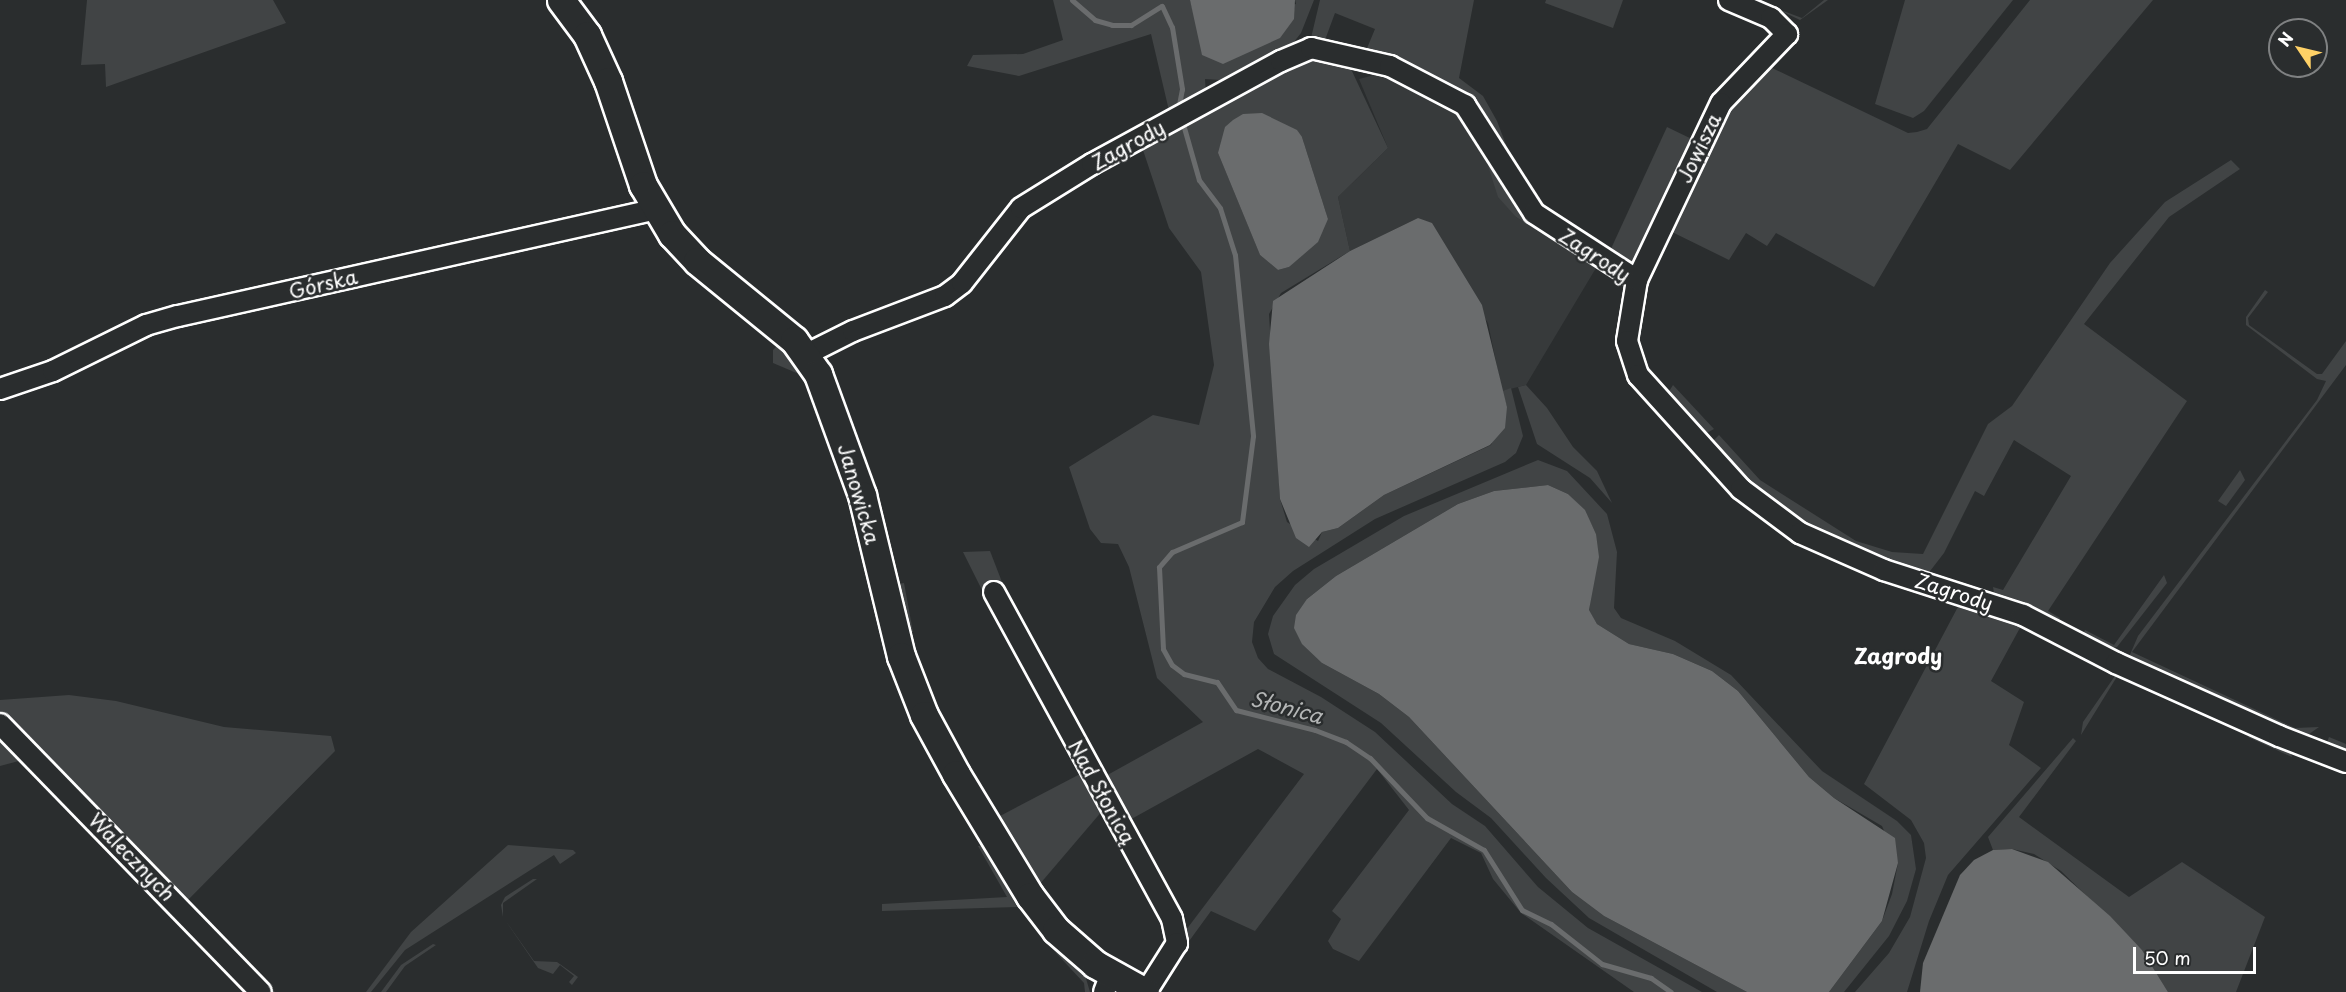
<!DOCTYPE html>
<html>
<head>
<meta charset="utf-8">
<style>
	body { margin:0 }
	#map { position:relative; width:2346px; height:992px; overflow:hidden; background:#2a2d2e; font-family:"Playpen Sans",sans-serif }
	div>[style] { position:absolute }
	.built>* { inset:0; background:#373a3b }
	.green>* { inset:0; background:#414445 }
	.water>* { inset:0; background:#6a6c6d }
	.stream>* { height:5px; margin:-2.5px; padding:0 2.5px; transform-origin:2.5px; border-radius:2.5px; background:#6a6c6d }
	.roads { filter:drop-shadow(2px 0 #fff) drop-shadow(-2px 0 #fff) drop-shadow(0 2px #fff) drop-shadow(0 -2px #fff) }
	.street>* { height:20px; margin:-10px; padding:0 10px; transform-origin:10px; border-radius:10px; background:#2a2d2e }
	.secondary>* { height:27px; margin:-13.5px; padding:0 13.5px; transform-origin:13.5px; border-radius:13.5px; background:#2a2d2e }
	span { translate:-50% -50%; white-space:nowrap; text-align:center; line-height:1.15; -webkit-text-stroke:5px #2a2d2e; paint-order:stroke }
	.street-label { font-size:20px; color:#fff }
	.neighbourhood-label { font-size:21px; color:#fff; font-weight:700 }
	.water-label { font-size:21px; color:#b4b6b6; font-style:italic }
	.north { position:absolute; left:2268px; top:18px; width:60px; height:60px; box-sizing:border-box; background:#2a2d2e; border:2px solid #7f8182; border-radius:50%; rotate:305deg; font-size:16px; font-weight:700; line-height:24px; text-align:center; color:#fff }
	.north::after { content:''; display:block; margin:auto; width:21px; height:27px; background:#ffd166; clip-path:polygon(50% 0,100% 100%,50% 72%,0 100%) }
	.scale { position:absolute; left:2133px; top:947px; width:123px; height:27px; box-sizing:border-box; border:3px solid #fff; border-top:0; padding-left:8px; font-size:18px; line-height:21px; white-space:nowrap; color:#fff; -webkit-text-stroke:4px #2a2d2e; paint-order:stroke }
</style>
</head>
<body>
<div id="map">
	<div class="built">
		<div style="clip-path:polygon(1382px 73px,1456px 103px,1481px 144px,1516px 217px,1596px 268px,1526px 385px,1502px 391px,1488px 323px,1418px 218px,1350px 251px,1338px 197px,1388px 148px,1359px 79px)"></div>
	</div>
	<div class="green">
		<div style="clip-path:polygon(87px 0,273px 0,286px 23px,106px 87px,105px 64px,81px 65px)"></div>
		<div style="clip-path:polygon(1053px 0,1190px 0,1197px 26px,1296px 4px,1295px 0,1314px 0,1301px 33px,1286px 52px,1220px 80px,1205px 79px,1206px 93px,1170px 115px,1151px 34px,1019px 76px,967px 66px,973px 55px,1023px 54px,1063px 40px)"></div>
		<div style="clip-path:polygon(1320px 0,1474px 0,1459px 78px,1483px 96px,1497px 121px,1516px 171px,1540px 202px,1599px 240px,1597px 245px,1541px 213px,1486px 123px,1365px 53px,1375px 29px,1335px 13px,1325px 40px,1311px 38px)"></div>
		<div style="clip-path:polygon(1546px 0,1623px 0,1613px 28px,1545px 3px)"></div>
		<div style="clip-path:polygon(1824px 0,1828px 0,1800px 20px,1773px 7px,1802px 18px)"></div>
		<div style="clip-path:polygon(1905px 0,2013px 0,1924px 111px,1913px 118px,1875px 104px)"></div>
		<div style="clip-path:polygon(2030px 0,2153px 0,2010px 170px,1958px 144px,1874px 287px,1776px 233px,1767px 246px,1746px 233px,1729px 260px,1670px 231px,1720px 114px,1760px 70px,1772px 68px,1908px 133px,1917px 132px,1927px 129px)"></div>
		<div style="clip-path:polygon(evenodd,1311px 54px,1343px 61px,1351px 69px,1388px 148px,1338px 197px,1350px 251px,1281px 293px,1269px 314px,1280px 499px,1287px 522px,1318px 541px,1322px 532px,1338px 528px,1384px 495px,1491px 445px,1507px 407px,1502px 391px,1511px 388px,1523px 436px,1516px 453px,1505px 462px,1375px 519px,1293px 571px,1275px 587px,1254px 622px,1252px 642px,1258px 658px,1268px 669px,1321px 697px,1375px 732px,1452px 804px,1485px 826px,1538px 887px,1588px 928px,1702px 992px,1634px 992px,1521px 913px,1493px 879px,1481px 853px,1451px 838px,1359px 961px,1333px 949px,1328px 941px,1341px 919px,1332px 911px,1409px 810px,1377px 769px,1255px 931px,1211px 911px,1160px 981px,1188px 936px,1186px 933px,1180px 940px,1170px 902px,1186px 930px,1304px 774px,1258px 749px,1126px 822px,1102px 778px,1203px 722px,1157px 678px,1129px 567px,1118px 544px,1101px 543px,1090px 529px,1069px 467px,1153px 415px,1199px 425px,1214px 365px,1201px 272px,1169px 228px,1140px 141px,1311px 54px,1302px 137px,1328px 219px,1289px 267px,1278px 270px,1260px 255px,1218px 153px,1302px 137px)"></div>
		<div style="clip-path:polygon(1667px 127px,1698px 142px,1636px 262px,1626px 264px,1609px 253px)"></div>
		<div style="clip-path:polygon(1481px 144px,1539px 225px,1536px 230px,1516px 217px,1498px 197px)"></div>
		<div style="clip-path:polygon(2231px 160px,2240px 169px,2169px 217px,2084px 324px,2187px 401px,2048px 611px,2060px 618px,2057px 623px,1994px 593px,1993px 587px,2003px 590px,2071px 476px,2014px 440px,1984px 496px,1975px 491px,1944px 553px,1927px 575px,1841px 548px,1760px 498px,1710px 444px,1719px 435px,1760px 480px,1856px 541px,1892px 552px,1923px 554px,1988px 424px,2012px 406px,2110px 263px,2165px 202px)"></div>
		<div style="clip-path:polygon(2265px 290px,2268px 292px,2248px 318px,2249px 325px,2317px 374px,2322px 374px,2346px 341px,2346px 365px,2132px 652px,2295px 728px,2319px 727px,2302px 739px,2130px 662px,2129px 657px,2138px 636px,2317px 400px,2326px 381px,2317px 379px,2246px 325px,2246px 317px)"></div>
		<div style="clip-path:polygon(780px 343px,806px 377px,773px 363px,773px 350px)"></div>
		<div style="clip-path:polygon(1651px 378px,1668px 393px,1673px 385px,1714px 429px,1703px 435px)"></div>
		<div style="clip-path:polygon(1526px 385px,1547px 408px,1573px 447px,1597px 471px,1612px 503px,1590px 478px,1537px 444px,1518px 387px)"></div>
		<div style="clip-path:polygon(1538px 460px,1567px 471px,1607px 514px,1617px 552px,1614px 608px,1621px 618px,1675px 641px,1731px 675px,1822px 771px,1897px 821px,1911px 835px,1916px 869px,1907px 901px,1889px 936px,1844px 992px,1829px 992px,1882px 921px,1892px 894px,1898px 863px,1882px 826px,1834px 798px,1809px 777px,1738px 691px,1712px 671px,1673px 654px,1629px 644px,1597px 624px,1589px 611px,1596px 534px,1584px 510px,1568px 494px,1548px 485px,1494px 491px,1458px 504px,1336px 576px,1307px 599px,1322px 663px,1379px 694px,1409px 717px,1572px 892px,1604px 916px,1747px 992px,1717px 992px,1589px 918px,1546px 878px,1491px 818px,1456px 792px,1381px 723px,1274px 654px,1268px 634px,1273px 616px,1295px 585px,1314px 569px,1404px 516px)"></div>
		<div style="clip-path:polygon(2240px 470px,2245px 480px,2226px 506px,2218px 501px)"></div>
		<div style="clip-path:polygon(990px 551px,1007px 595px,984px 594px,963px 552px)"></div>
		<div style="clip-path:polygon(2164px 575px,2167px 583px,2117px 647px,2106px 649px,2082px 637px,2085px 630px,2114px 645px)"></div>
		<div style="clip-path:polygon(904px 583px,913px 632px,910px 633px,898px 584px)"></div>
		<div style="clip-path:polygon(1960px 603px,2020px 620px,2021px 626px,1991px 681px,2024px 702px,2009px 745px,2041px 768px,1948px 875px,1929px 921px,1907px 992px,1855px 992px,1889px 953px,1910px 917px,1926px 858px,1924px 843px,1911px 820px,1864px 784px)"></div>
		<div style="clip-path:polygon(2117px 673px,2233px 724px,2233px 729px,2118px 675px,2081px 735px,2083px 722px)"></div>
		<div style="clip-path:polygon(69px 695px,116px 701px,224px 727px,331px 736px,335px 751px,186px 902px,275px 992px,270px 992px,0 717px,0 700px)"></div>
		<div style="clip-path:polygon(0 730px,30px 758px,0 766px)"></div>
		<div style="clip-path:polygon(2252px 733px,2290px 751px,2292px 757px,2248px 737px)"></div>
		<div style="clip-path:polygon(2329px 737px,2346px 744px,2346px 756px,2325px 748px)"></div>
		<div style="clip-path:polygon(2073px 738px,2076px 741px,2019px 817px,2129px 897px,2182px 862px,2265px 917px,2236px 992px,2168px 992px,2142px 950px,2061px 871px,2034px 854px,2012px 849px,1993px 850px,1988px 837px)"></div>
		<div style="clip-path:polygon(1082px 773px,1103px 810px,1039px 885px,1000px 816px)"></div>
		<div style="clip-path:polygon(508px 845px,573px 850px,576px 853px,560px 864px,554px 855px,405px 950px,371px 992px,366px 992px,411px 932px)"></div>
		<div style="clip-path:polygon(978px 846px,983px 846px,1017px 907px,1049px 944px,1085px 975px,1090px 992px,1085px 992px,1084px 983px,1057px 954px,1017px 907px,882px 911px,882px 904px,1007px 897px)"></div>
		<div style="clip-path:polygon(533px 879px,537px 879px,503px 903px,503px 917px,534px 961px,557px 962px,578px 977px,572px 985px,569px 982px,574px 976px,560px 965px,553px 974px,538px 968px,503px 917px,501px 905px,505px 897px)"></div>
		<div style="clip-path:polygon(433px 944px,436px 945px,405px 966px,386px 992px,381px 992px,401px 965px)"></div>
	</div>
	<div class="water">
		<div style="clip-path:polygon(1190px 0,1295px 0,1294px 19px,1280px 38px,1223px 64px,1202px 55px)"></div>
		<div style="clip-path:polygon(1262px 113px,1297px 130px,1302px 137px,1328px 219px,1318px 242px,1289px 267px,1278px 270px,1260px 255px,1218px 153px,1225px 127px,1233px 120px,1243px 114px)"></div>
		<div style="clip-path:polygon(1418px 218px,1432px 223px,1482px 305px,1507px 407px,1505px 428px,1490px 445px,1384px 495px,1338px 528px,1322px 532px,1309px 547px,1296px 538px,1280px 499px,1269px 344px,1273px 301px,1350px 251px)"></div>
		<div style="clip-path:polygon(1548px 485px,1568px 494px,1585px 510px,1596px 534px,1599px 557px,1589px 610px,1597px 624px,1629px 644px,1673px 654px,1712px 671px,1738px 691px,1809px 777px,1834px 798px,1895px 838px,1898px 863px,1882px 921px,1829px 992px,1747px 992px,1604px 916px,1572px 892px,1409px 717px,1379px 694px,1322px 663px,1302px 644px,1294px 628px,1296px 615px,1307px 599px,1336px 576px,1458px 504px,1494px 491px)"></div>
		<div style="clip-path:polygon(2012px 849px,2048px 862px,2110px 916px,2142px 950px,2168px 992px,1920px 992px,1923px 963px,1960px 875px,1974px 860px,1993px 850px)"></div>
	</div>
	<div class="stream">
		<div style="left:1072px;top:0;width:30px;rotate:41deg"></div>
		<div style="left:1095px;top:20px;width:18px;rotate:16deg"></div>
		<div style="left:1112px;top:25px;width:19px"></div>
		<div style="left:1131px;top:25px;width:36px;rotate:-32deg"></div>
		<div style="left:1162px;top:6px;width:23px;rotate:65deg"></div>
		<div style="left:1172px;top:27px;width:63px;rotate:80.8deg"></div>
		<div style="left:1182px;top:89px;width:16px;rotate:101deg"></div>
		<div style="left:1183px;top:124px;width:58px;rotate:74.1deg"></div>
		<div style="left:1199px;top:180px;width:35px;rotate:53deg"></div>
		<div style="left:1220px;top:208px;width:49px;rotate:72.3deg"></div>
		<div style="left:1235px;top:255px;width:182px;rotate:84.3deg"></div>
		<div style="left:1253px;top:436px;width:87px;rotate:97.3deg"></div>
		<div style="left:1242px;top:522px;width:76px;rotate:156.8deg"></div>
		<div style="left:1172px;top:552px;width:20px;rotate:131deg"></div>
		<div style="left:1159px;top:567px;width:82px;rotate:87.2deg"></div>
		<div style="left:1163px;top:649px;width:18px;rotate:61deg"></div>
		<div style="left:1172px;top:665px;width:15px;rotate:37deg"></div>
		<div style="left:1184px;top:674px;width:34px;rotate:14deg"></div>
		<div style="left:1217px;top:682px;width:34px;rotate:56deg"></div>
		<div style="left:1236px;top:710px;width:81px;rotate:14.2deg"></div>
		<div style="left:1315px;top:730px;width:33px;rotate:21deg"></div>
		<div style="left:1346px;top:742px;width:29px;rotate:34deg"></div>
		<div style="left:1370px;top:758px;width:83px;rotate:46.5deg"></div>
		<div style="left:1427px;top:818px;width:65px;rotate:29.3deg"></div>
		<div style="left:1484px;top:850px;width:71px;rotate:57.7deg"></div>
		<div style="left:1522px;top:910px;width:32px;rotate:26deg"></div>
		<div style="left:1551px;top:924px;width:65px;rotate:38.1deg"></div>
		<div style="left:1602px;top:964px;width:51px;rotate:15.9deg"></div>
		<div style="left:1651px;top:978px;width:24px;rotate:35deg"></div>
	</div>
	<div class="roads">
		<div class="street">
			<div style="left:1729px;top:0;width:46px;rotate:23.2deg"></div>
			<div style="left:1771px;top:18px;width:23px;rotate:45deg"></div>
			<div style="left:1787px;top:34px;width:95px;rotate:133.7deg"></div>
			<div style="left:1721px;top:103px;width:196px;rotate:115.4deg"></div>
			<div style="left:1637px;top:280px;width:62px;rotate:99.3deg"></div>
			<div style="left:1627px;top:341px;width:36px;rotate:72deg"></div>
			<div style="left:1638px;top:375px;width:154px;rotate:47.9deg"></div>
			<div style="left:1741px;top:489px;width:74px;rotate:36.7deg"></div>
			<div style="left:1800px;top:533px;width:92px;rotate:23.8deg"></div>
			<div style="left:1884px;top:570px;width:146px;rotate:17.9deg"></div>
			<div style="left:2023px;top:615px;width:105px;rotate:27.3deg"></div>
			<div style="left:2116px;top:663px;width:179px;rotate:24.1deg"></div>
			<div style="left:2279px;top:736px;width:72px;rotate:21.2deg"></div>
			<div style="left:807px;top:354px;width:51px;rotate:-26.6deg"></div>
			<div style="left:853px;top:331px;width:98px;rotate:-20.8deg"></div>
			<div style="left:945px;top:296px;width:21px;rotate:-37deg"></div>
			<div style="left:962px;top:283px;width:95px;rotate:-51.8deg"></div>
			<div style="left:1021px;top:208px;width:84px;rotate:-31.8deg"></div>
			<div style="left:1092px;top:164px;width:215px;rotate:-28.6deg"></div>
			<div style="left:1281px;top:61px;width:33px;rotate:-23deg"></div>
			<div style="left:1311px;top:48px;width:81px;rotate:12.8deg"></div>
			<div style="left:1390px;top:66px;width:85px;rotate:27.5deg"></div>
			<div style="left:1465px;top:105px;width:128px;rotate:57.4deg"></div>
			<div style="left:1534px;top:213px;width:123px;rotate:33deg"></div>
			<div style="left:0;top:389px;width:56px;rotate:-18.8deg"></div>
			<div style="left:53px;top:371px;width:104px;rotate:-26.3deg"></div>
			<div style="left:146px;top:325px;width:33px;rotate:-16deg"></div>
			<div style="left:178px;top:316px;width:490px;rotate:-12.6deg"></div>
			<div style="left:994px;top:592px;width:372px;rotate:61.4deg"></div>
			<div style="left:1172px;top:919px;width:25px;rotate:78deg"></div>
			<div style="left:1177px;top:943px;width:58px;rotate:122.3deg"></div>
			<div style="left:0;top:724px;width:374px;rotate:45.8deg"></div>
			<div style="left:1104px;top:992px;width:19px;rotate:-69deg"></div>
		</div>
		<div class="secondary">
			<div style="left:561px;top:0;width:44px;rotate:53.4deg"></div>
			<div style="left:587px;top:35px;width:51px;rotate:65.5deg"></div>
			<div style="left:608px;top:81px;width:110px;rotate:71.4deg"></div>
			<div style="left:643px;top:185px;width:57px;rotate:59.4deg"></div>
			<div style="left:672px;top:234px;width:37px;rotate:47deg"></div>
			<div style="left:697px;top:261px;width:125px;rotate:39.2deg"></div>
			<div style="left:794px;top:340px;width:42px;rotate:54.8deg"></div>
			<div style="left:818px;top:374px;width:129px;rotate:70deg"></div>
			<div style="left:862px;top:495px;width:166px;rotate:76.4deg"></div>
			<div style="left:901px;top:656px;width:63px;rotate:68.7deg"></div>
			<div style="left:924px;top:715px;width:67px;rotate:61.5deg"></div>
			<div style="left:956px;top:774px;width:143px;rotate:58.8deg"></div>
			<div style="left:1030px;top:896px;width:43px;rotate:52.6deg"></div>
			<div style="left:1056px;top:930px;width:52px;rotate:41.1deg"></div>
			<div style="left:1095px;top:964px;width:57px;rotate:29.2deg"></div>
		</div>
	</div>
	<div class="street-label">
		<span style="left:1128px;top:145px;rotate:-29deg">Zagrody</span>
		<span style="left:1699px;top:148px;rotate:-64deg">Jowisza</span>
		<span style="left:1595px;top:255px;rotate:33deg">Zagrody</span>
		<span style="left:323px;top:284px;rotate:-13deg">Górska</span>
		<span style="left:859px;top:494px;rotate:74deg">Janowicka</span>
		<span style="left:1954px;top:592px;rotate:18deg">Zagrody</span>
		<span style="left:1102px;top:792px;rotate:61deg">Nad Słonicą</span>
		<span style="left:132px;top:857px;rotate:46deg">Walecznych</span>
	</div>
	<div class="neighbourhood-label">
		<span style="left:1898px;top:655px">Zagrody</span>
	</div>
	<div class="water-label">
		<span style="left:1287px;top:706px;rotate:15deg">Słonica</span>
	</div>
	<div class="north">N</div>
	<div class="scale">50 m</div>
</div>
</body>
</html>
